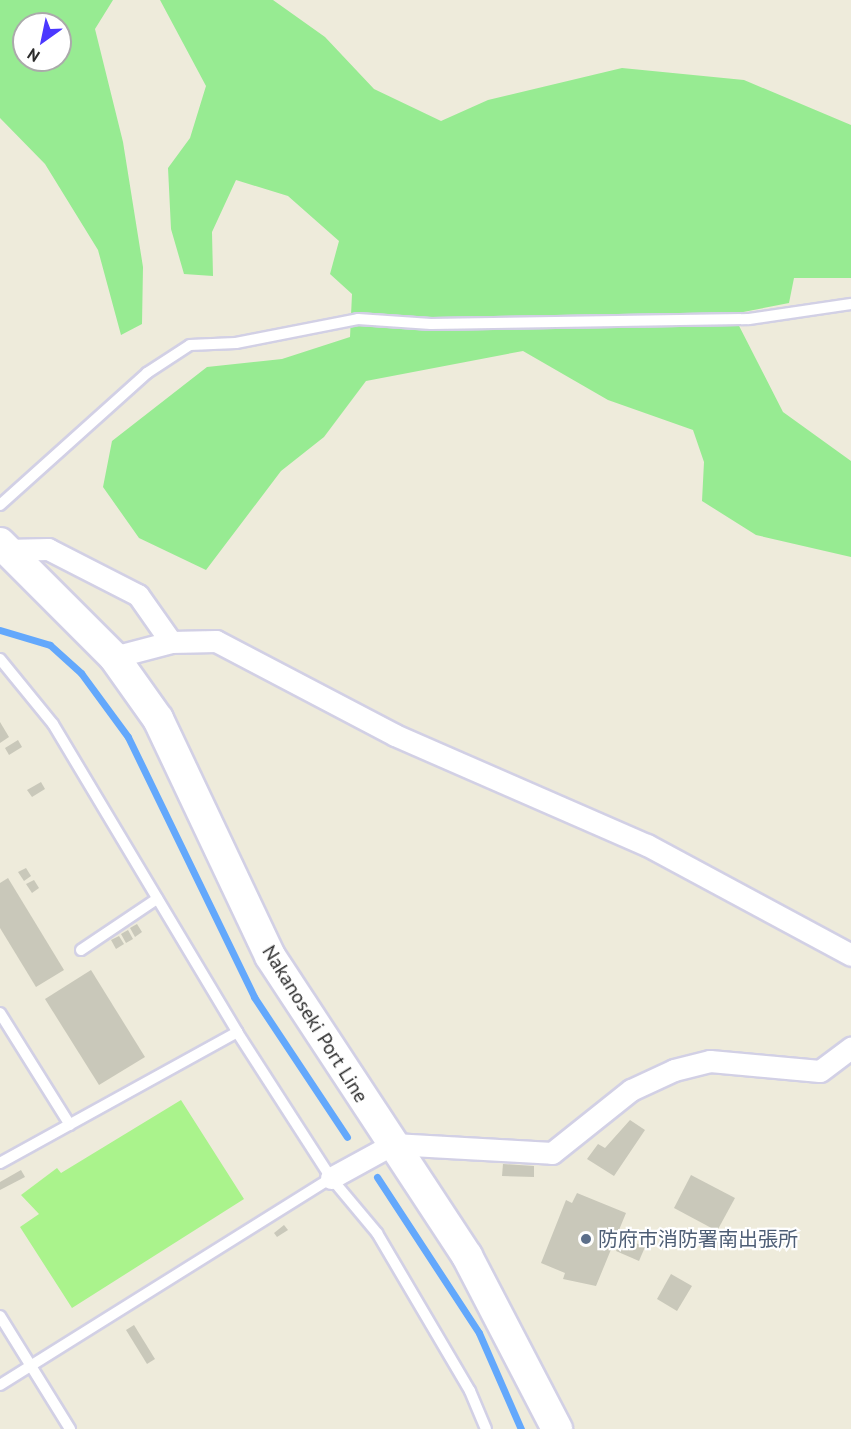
<!DOCTYPE html>
<html>
<head>
<meta charset="utf-8">
<style>
	body { margin:0 }
	#map { position:relative; width:851px; height:1429px; overflow:hidden; background:#eeebdb; font-family:"PT Sans","Noto Sans JP",sans-serif }
	div>[style] { position:absolute }
	.green>* { inset:0; background:#97eb92 }
	.pitch>* { inset:0; background:#aaf38c }
	.stream>* { height:7px; margin:-3.5px; padding:0 3.5px; transform-origin:3.5px; border-radius:3.5px; background:#63a8fc }
	.building>* { inset:0; background:#c9c8ba }
	.roads { filter:drop-shadow(2px 0 #d2d0e5) drop-shadow(-2px 0 #d2d0e5) drop-shadow(0 2px #d2d0e5) drop-shadow(0 -2px #d2d0e5) }
	.lane>* { height:10px; margin:-5px; padding:0 5px; transform-origin:5px; border-radius:5px; background:#fff }
	.street>* { height:21px; margin:-10.5px; padding:0 10.5px; transform-origin:10.5px; border-radius:10.5px; background:#fff }
	.secondary>* { height:30px; margin:-15px; padding:0 15px; transform-origin:15px; border-radius:15px; background:#fff }
	.dots>* { width:16px; height:16px; translate:-50% -50%; box-sizing:border-box; border:3px solid #fff; border-radius:50% }
	span { translate:-50% -50%; white-space:nowrap; text-align:center; line-height:1.15; -webkit-text-stroke:4.5px #fff; paint-order:stroke }
	.street-label { font-size:20px; color:#2b2b2b }
	.service-label { font-size:20px; color:#4e5e75 }
	.left { translate:0 -50%; text-align:left }
	.north { position:absolute; left:12px; top:12px; width:60px; height:60px; box-sizing:border-box; background:#fff; border:2px solid #aaa; border-radius:50%; rotate:213deg; font-size:16px; font-weight:700; line-height:24px; text-align:center; color:#2b2b2b }
	.north::after { content:''; display:block; margin:auto; width:21px; height:27px; background:#4b38ff; clip-path:polygon(50% 0,100% 100%,50% 72%,0 100%) }
</style>
</head>
<body>
<div id="map">
	<div class="green">
		<div style="clip-path:polygon(evenodd,0 0,113px 0,95px 29px,123px 142px,143px 267px,142px 324px,121px 335px,98px 250px,45px 164px,0 118px,0 0,24px 24px,60px 24px,60px 60px,24px 60px,24px 24px)"></div>
		<div style="clip-path:polygon(160px 0,273px 0,325px 37px,374px 89px,441px 121px,488px 100px,622px 68px,744px 80px,851px 125px,851px 278px,794px 278px,789px 303px,733px 314px,783px 412px,851px 461px,851px 557px,756px 535px,702px 501px,704px 462px,693px 430px,608px 400px,523px 351px,366px 381px,324px 437px,281px 471px,206px 570px,139px 538px,103px 487px,112px 441px,207px 367px,282px 359px,350px 337px,352px 294px,330px 274px,339px 241px,288px 196px,236px 180px,212px 232px,213px 276px,184px 274px,171px 229px,168px 168px,190px 138px,206px 86px)"></div>
	</div>
	<div class="pitch">
		<div style="clip-path:polygon(181px 1100px,244px 1199px,72px 1308px,20px 1227px,39px 1214px,21px 1195px,57px 1168px,61px 1173px)"></div>
	</div>
	<div class="stream">
		<div style="left:0;top:630px;width:52px;rotate:16.7deg"></div>
		<div style="left:50px;top:645px;width:42px;rotate:42.1deg"></div>
		<div style="left:81px;top:673px;width:79px;rotate:53.7deg"></div>
		<div style="left:128px;top:737px;width:289px;rotate:64.1deg"></div>
		<div style="left:254px;top:997px;width:168px;rotate:56.4deg"></div>
		<div style="left:377px;top:1177px;width:186px;rotate:56.8deg"></div>
		<div style="left:479px;top:1333px;width:105px;rotate:66.4deg"></div>
	</div>
	<div class="building">
		<div style="clip-path:polygon(0 722px,9px 737px,0 743px)"></div>
		<div style="clip-path:polygon(18px 740px,22px 747px,9px 755px,5px 748px)"></div>
		<div style="clip-path:polygon(41px 782px,45px 789px,32px 797px,27px 790px)"></div>
		<div style="clip-path:polygon(26px 868px,31px 876px,24px 881px,18px 872px)"></div>
		<div style="clip-path:polygon(8px 878px,64px 970px,36px 987px,0 928px,0 883px)"></div>
		<div style="clip-path:polygon(34px 880px,39px 888px,32px 893px,26px 884px)"></div>
		<div style="clip-path:polygon(137px 924px,142px 932px,135px 937px,130px 928px)"></div>
		<div style="clip-path:polygon(128px 930px,133px 939px,126px 943px,121px 934px)"></div>
		<div style="clip-path:polygon(119px 936px,124px 944px,116px 949px,111px 940px)"></div>
		<div style="clip-path:polygon(91px 970px,145px 1057px,99px 1085px,45px 999px)"></div>
		<div style="clip-path:polygon(630px 1120px,645px 1130px,614px 1176px,587px 1159px,598px 1144px,605px 1148px)"></div>
		<div style="clip-path:polygon(503px 1164px,534px 1166px,534px 1177px,502px 1176px)"></div>
		<div style="clip-path:polygon(21px 1170px,25px 1177px,0 1190px,0 1182px)"></div>
		<div style="clip-path:polygon(691px 1175px,735px 1198px,717px 1231px,674px 1208px)"></div>
		<div style="clip-path:polygon(577px 1193px,626px 1213px,596px 1286px,563px 1279px,565px 1273px,541px 1263px,566px 1200px,572px 1203px)"></div>
		<div style="clip-path:polygon(284px 1225px,288px 1230px,277px 1237px,274px 1233px)"></div>
		<div style="clip-path:polygon(622px 1237px,645px 1247px,639px 1261px,616px 1251px)"></div>
		<div style="clip-path:polygon(671px 1274px,692px 1286px,677px 1311px,657px 1299px)"></div>
		<div style="clip-path:polygon(134px 1325px,155px 1359px,147px 1364px,126px 1330px)"></div>
	</div>
	<div class="roads">
		<div class="lane">
			<div style="left:0;top:505px;width:198px;rotate:-41.9deg"></div>
			<div style="left:147px;top:373px;width:51px;rotate:-33.1deg"></div>
			<div style="left:190px;top:345px;width:46px;rotate:-2.5deg"></div>
			<div style="left:236px;top:343px;width:124px;rotate:-11.1deg"></div>
			<div style="left:358px;top:319px;width:73px;rotate:3.9deg"></div>
			<div style="left:431px;top:324px;width:318px;rotate:-0.9deg"></div>
			<div style="left:749px;top:319px;width:103px;rotate:-8.4deg"></div>
			<div style="left:0;top:659px;width:84px;rotate:50.8deg"></div>
			<div style="left:53px;top:724px;width:359px;rotate:59.1deg"></div>
			<div style="left:237px;top:1032px;width:174px;rotate:57.2deg"></div>
			<div style="left:331px;top:1178px;width:72px;rotate:50.1deg"></div>
			<div style="left:377px;top:1233px;width:183px;rotate:59.5deg"></div>
			<div style="left:470px;top:1391px;width:41px;rotate:67.2deg"></div>
			<div style="left:81px;top:950px;width:92px;rotate:-33.9deg"></div>
			<div style="left:0;top:1013px;width:132px;rotate:58deg"></div>
			<div style="left:0;top:1163px;width:271px;rotate:-28.9deg"></div>
			<div style="left:0;top:1316px;width:133px;rotate:58.2deg"></div>
			<div style="left:0;top:1385px;width:390px;rotate:-32deg"></div>
		</div>
		<div class="street">
			<div style="left:6px;top:550px;width:42px;rotate:-1.4deg"></div>
			<div style="left:48px;top:549px;width:101px;rotate:27.1deg"></div>
			<div style="left:138px;top:595px;width:57px;rotate:54.9deg"></div>
			<div style="left:114px;top:657px;width:59px;rotate:-14.7deg"></div>
			<div style="left:171px;top:642px;width:45px;rotate:-1.3deg"></div>
			<div style="left:216px;top:641px;width:202px;rotate:27.7deg"></div>
			<div style="left:395px;top:735px;width:275px;rotate:23.6deg"></div>
			<div style="left:647px;top:845px;width:232px;rotate:28.3deg"></div>
			<div style="left:331px;top:1178px;width:71px;rotate:-28.7deg"></div>
			<div style="left:393px;top:1144px;width:159px;rotate:3.2deg"></div>
			<div style="left:552px;top:1153px;width:101px;rotate:-38.6deg"></div>
			<div style="left:631px;top:1090px;width:47px;rotate:-24.9deg"></div>
			<div style="left:674px;top:1070px;width:37px;rotate:-14deg"></div>
			<div style="left:710px;top:1061px;width:110px;rotate:5.2deg"></div>
			<div style="left:820px;top:1071px;width:39px;rotate:-37deg"></div>
		</div>
		<div class="secondary">
			<div style="left:0;top:543px;width:161px;rotate:45deg"></div>
			<div style="left:114px;top:657px;width:76px;rotate:54.6deg"></div>
			<div style="left:158px;top:719px;width:262px;rotate:64.7deg"></div>
			<div style="left:270px;top:956px;width:359px;rotate:56.7deg"></div>
			<div style="left:467px;top:1256px;width:195px;rotate:62.5deg"></div>
		</div>
	</div>
	<div class="dots">
		<div style="left:586px;top:1239px;background:#5c6f8a"></div>
	</div>
	<div class="street-label">
		<span style="left:315px;top:1024px;rotate:58deg">Nakanoseki Port Line</span>
	</div>
	<div class="service-label">
		<span class="left" style="left:598px;top:1239px">防府市消防署南出張所</span>
	</div>
	<div class="north">N</div>
</div>
</body>
</html>
